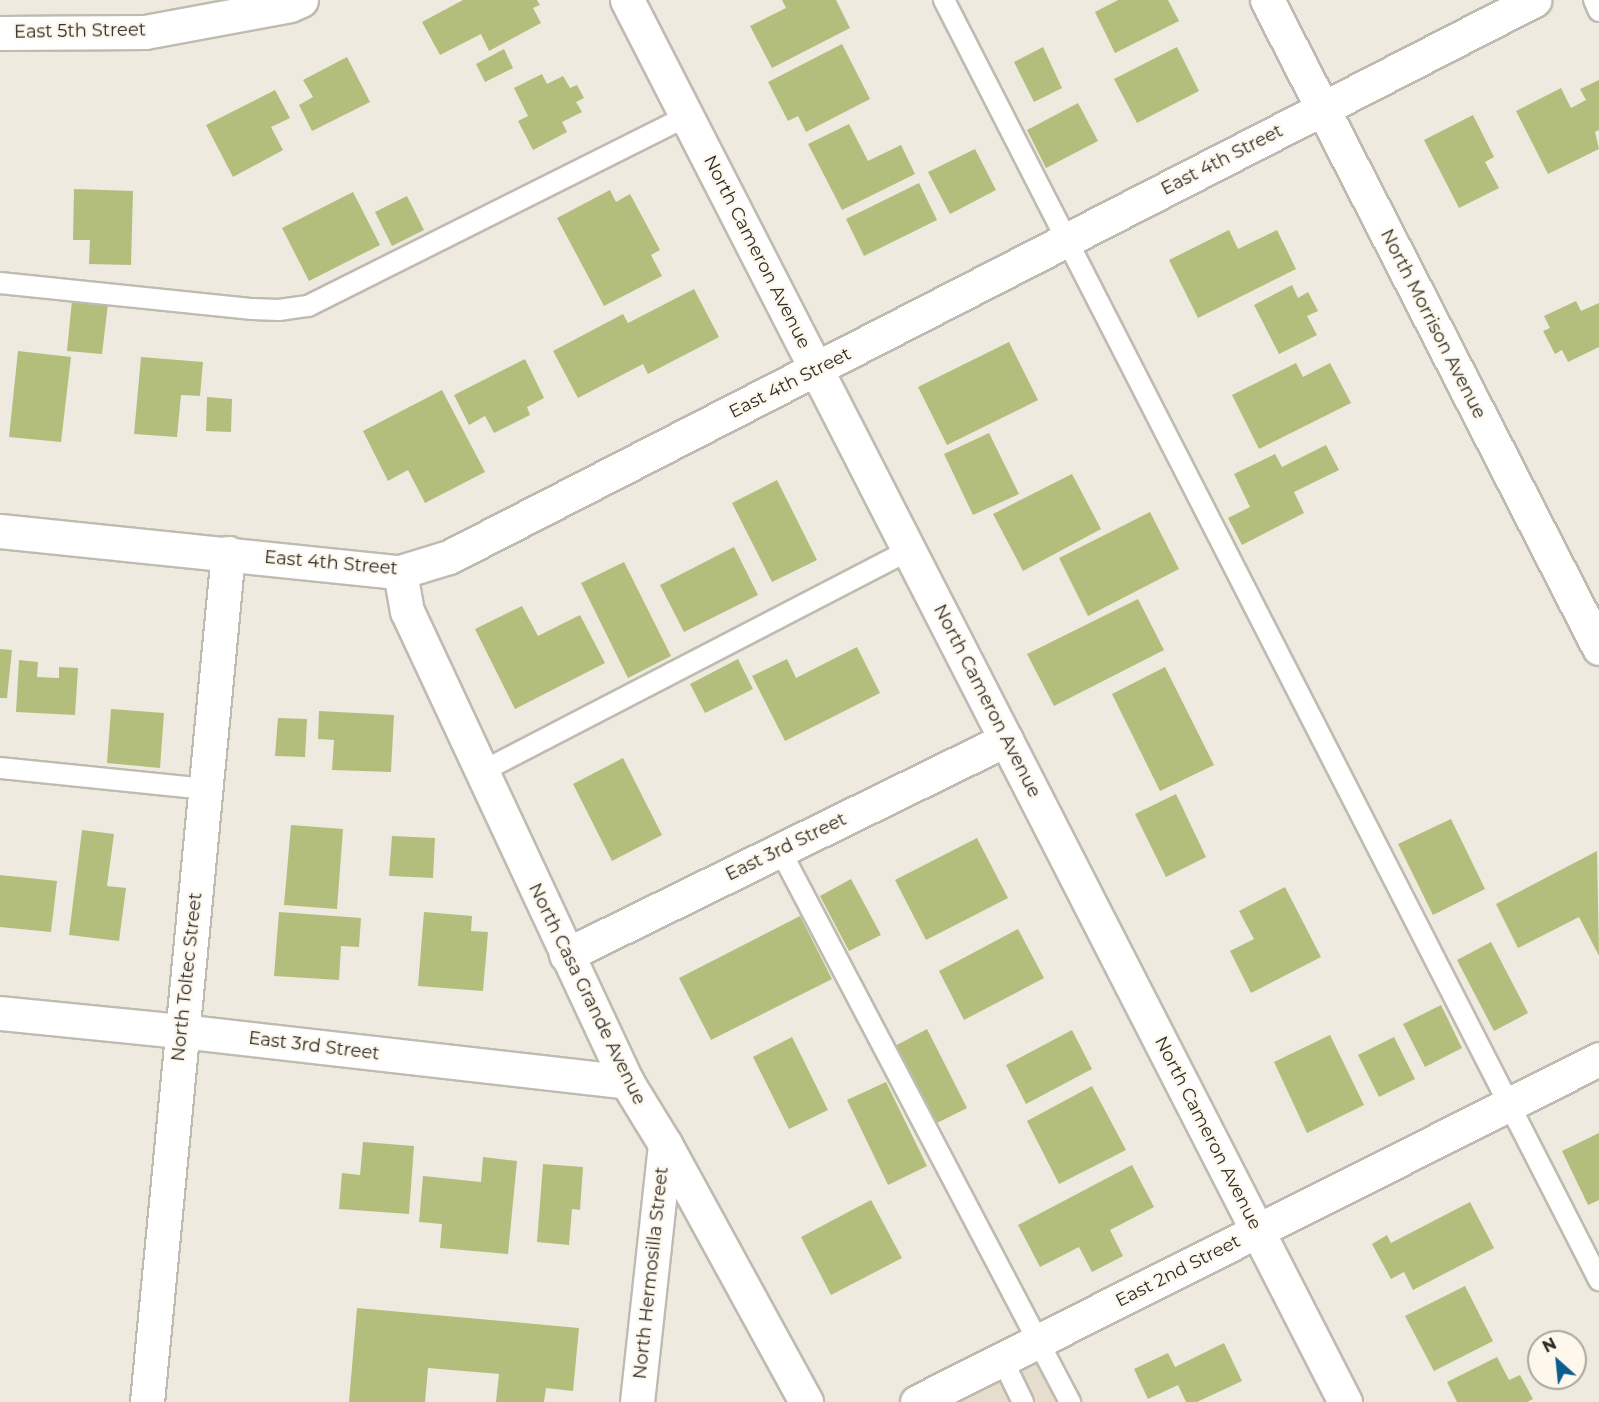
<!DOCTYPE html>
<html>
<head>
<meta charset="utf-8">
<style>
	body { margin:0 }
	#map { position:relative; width:1599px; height:1402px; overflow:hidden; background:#efeadf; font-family:Montserrat,sans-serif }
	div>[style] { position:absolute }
	.built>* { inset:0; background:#e6ddcc }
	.building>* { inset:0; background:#b3be7d }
	.roads { filter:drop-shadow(2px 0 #c0bbb1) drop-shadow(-2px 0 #c0bbb1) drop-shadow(0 2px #c0bbb1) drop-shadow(0 -2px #c0bbb1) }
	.lane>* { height:20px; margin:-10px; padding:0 10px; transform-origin:10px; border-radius:10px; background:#fff }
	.street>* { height:33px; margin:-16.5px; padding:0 16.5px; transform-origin:16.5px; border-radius:16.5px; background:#fff }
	span { translate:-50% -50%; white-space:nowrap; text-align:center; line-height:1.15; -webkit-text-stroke:4.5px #fdf7ec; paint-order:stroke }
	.street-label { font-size:18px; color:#2f2d29 }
	.north { position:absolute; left:1527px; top:1330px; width:60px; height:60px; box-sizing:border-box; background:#fdf7ec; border:2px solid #aba69e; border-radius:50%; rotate:333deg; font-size:16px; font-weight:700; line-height:24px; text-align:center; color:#2f2d29 }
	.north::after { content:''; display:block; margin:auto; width:21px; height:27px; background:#095d8f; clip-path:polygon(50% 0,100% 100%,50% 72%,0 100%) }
</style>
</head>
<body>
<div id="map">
	<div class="built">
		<div style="clip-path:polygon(1039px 1341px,1070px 1402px,917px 1402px)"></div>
	</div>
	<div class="building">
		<div style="clip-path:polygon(463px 0,537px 0,540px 5px,533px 8px,541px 23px,489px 51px,481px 34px,440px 55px,422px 22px)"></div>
		<div style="clip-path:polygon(782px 0,836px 0,850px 28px,772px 68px,750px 26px,786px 8px)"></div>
		<div style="clip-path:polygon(1118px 0,1168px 0,1179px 21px,1115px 53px,1095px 12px)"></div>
		<div style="clip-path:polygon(842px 44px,870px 99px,806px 132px,798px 116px,788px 121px,768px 82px)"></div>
		<div style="clip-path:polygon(1043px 47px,1062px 88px,1034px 102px,1014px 62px)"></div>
		<div style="clip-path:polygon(1177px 47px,1199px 91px,1137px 123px,1114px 79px)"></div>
		<div style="clip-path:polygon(504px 49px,513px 68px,485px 82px,476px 64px)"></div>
		<div style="clip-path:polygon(347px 57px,370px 102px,312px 131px,299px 105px,313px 97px,303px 80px)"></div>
		<div style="clip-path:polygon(542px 74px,547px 84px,563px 76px,570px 88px,577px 85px,584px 98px,576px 102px,582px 112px,562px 122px,567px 132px,533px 150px,518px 121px,528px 116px,514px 88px)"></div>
		<div style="clip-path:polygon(1599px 80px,1599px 130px,1595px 132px,1599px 149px,1548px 174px,1516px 111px,1561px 88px,1571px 108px,1586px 100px,1580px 89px)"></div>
		<div style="clip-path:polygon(275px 90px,290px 118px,271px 127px,283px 150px,233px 177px,206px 125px)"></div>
		<div style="clip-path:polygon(1078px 103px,1098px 141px,1046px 168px,1027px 130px)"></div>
		<div style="clip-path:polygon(1473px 115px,1494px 157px,1485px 162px,1499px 188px,1459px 208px,1424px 140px)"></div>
		<div style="clip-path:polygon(849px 124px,868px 161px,901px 145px,915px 174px,842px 210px,808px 144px)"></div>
		<div style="clip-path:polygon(975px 149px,996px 190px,950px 214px,928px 172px)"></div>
		<div style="clip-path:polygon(919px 183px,937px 220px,864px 256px,846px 219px)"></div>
		<div style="clip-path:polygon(74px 189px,133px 191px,131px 265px,89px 264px,90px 240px,73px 240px)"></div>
		<div style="clip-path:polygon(610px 190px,616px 202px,630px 194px,660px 250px,651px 255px,662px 276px,604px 306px,557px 218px)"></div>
		<div style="clip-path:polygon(353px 192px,380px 245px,309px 281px,282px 228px)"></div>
		<div style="clip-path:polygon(407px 196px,424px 230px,392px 246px,375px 212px)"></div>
		<div style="clip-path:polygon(1229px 230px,1238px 249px,1277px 230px,1296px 269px,1198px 318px,1169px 260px)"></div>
		<div style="clip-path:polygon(1292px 285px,1298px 298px,1308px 292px,1318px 311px,1307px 316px,1317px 335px,1279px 354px,1254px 305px)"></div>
		<div style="clip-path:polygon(694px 289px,719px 337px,648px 374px,643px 364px,578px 398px,553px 351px,623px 314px,628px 323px)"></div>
		<div style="clip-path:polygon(72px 300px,108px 304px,102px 354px,67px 351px)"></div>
		<div style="clip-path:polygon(1576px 301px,1581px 311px,1599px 303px,1599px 347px,1568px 362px,1562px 350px,1555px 354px,1543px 331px,1550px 328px,1544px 316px)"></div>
		<div style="clip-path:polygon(1009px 342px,1038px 400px,947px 445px,918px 387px)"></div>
		<div style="clip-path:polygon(18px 351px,71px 357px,61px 442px,9px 437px)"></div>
		<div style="clip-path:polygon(141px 357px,203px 362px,200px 396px,181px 395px,177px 437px,134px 434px)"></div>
		<div style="clip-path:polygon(525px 359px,544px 398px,527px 407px,530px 415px,494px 433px,485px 416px,469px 425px,454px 395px)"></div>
		<div style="clip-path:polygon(1296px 363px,1303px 377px,1330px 363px,1351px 403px,1259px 449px,1232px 395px)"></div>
		<div style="clip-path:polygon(442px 390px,485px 472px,425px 503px,408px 470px,388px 481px,363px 431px)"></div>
		<div style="clip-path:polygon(207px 397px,232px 399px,231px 432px,206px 431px)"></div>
		<div style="clip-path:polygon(989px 433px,1019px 494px,973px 515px,944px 454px)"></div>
		<div style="clip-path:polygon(1326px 445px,1339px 470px,1294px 492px,1304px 513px,1242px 545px,1228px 518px,1250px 507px,1234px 474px,1275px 454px,1282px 467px)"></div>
		<div style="clip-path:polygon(1072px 474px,1101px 529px,1023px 571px,993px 514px)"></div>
		<div style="clip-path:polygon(777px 480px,817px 560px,772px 582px,732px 503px)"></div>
		<div style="clip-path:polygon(1150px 512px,1179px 569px,1088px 616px,1059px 558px)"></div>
		<div style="clip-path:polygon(734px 547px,758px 595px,684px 632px,660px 585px)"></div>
		<div style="clip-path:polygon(624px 562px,671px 656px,628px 678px,581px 583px)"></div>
		<div style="clip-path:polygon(1138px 599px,1164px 650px,1054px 706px,1027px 654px)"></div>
		<div style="clip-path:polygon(522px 606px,538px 636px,580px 615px,605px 663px,515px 709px,475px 629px)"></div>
		<div style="clip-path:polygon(857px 647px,880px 693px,785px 741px,752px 676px,787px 659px,796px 678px)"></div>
		<div style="clip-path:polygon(0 649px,12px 650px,7px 698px,0 698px)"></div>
		<div style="clip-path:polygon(738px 659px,753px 689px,705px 713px,690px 684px)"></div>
		<div style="clip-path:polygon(19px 660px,38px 662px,37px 677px,59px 678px,59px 667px,78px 668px,75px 715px,16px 712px)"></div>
		<div style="clip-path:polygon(1165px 667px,1214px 765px,1160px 791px,1112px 694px)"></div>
		<div style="clip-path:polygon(111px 709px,164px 713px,160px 768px,107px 763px)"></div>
		<div style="clip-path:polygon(319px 711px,394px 715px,391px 772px,332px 770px,334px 740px,318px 739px)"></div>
		<div style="clip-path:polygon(278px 718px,307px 719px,305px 757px,275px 756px)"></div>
		<div style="clip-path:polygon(623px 758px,662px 835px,612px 861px,573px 784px)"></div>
		<div style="clip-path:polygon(1176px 794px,1206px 857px,1166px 877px,1135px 814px)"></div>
		<div style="clip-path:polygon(1451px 819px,1485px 889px,1433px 915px,1398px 844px)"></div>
		<div style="clip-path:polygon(291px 825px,343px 829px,337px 909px,284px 905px)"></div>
		<div style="clip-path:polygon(82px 830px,114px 834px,107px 886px,126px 888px,119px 941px,69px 935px)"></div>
		<div style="clip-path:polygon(392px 836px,435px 838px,433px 878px,389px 876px)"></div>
		<div style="clip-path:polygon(977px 838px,1008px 898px,926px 940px,895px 880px)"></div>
		<div style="clip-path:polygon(1597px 851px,1599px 956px,1579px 917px,1518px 948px,1496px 904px)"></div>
		<div style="clip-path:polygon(0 875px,57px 881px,51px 932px,0 927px)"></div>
		<div style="clip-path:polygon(851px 879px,881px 935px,849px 951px,820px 896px)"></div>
		<div style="clip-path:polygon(1285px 887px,1321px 957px,1251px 993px,1230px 951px,1254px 939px,1239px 911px)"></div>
		<div style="clip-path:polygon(279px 912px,361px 918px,359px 947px,341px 946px,339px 980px,274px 976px)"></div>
		<div style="clip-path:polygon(424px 912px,472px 916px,471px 931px,488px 932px,483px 991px,418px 986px)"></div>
		<div style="clip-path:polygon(800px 916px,832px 979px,711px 1040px,679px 978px)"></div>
		<div style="clip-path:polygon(1018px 929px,1044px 978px,964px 1020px,939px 971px)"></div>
		<div style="clip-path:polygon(1491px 942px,1528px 1013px,1494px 1031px,1457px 960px)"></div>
		<div style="clip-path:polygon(1441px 1005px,1462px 1048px,1425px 1067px,1403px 1024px)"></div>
		<div style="clip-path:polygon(927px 1029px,967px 1108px,935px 1124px,895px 1046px)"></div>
		<div style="clip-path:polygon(1072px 1030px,1092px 1069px,1026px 1104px,1006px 1065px)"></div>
		<div style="clip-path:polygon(1330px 1035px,1364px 1105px,1307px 1133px,1274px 1062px)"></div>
		<div style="clip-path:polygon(792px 1037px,828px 1110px,789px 1129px,753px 1057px)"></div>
		<div style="clip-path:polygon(1394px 1037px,1415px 1079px,1379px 1097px,1358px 1055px)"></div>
		<div style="clip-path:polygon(886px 1082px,927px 1166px,888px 1185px,847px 1100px)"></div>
		<div style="clip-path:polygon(1092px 1086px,1126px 1150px,1059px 1184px,1027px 1121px)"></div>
		<div style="clip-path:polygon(1599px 1133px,1599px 1200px,1588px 1205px,1562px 1151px)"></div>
		<div style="clip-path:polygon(363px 1142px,414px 1146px,409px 1214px,339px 1209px,342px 1173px,360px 1175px)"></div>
		<div style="clip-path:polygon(483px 1157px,517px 1161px,508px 1254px,440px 1248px,442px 1224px,419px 1222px,423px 1176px,481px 1182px)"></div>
		<div style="clip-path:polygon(543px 1164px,583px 1167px,580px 1210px,572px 1209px,569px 1245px,537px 1242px)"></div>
		<div style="clip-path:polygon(1132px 1165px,1154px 1207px,1110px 1230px,1123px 1256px,1092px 1272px,1079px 1247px,1040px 1267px,1018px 1225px)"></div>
		<div style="clip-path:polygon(871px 1200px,902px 1258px,831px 1295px,801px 1237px)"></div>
		<div style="clip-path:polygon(1470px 1202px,1494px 1248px,1413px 1290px,1404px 1272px,1391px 1279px,1372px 1244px,1387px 1235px,1391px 1243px)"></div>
		<div style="clip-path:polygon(1465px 1286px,1493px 1341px,1434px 1371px,1405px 1316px)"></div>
		<div style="clip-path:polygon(357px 1308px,579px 1328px,573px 1391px,546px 1388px,544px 1402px,496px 1402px,499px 1374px,428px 1368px,425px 1402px,349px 1402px)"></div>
		<div style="clip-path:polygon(1224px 1343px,1242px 1381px,1197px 1402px,1186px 1402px,1178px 1385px,1148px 1399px,1134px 1369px,1168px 1353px,1175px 1367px)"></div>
		<div style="clip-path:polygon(1497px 1357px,1509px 1380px,1520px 1375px,1533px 1399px,1527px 1402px,1457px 1402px,1447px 1382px)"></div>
	</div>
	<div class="roads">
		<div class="lane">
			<div style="left:944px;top:0;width:1438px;rotate:62.9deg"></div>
			<div style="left:1594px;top:0;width:12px;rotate:66deg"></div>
			<div style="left:0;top:283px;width:254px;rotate:5.9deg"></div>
			<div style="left:253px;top:309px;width:26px;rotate:2deg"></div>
			<div style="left:279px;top:310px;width:29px;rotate:-8deg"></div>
			<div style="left:308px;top:306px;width:424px;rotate:-26.6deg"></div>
			<div style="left:0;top:768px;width:207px;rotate:5.8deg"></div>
			<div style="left:481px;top:772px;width:483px;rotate:-27.4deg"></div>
			<div style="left:780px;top:850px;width:624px;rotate:62.28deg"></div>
			<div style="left:1002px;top:1359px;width:48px;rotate:64deg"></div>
		</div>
		<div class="street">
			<div style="left:627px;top:0;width:1575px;rotate:62.88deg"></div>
			<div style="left:1267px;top:0;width:728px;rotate:62.87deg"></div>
			<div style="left:0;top:33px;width:145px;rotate:-0.4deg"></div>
			<div style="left:145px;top:32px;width:147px;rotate:-10.5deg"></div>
			<div style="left:290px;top:5px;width:12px;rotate:-24deg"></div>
			<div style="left:0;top:531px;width:402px;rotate:5.9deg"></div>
			<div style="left:400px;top:572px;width:51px;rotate:-17deg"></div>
			<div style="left:449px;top:557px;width:1220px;rotate:-27.17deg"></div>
			<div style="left:400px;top:572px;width:40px;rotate:80deg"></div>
			<div style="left:407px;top:611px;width:520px;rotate:64.96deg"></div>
			<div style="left:627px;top:1082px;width:73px;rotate:58.5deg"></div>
			<div style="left:665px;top:1144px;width:294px;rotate:61.3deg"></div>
			<div style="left:566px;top:955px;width:490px;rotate:-26.1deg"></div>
			<div style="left:0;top:1013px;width:182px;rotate:5.7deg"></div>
			<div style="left:181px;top:1031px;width:449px;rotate:6.5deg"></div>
			<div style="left:147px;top:1402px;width:853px;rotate:-84.55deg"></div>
			<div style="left:637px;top:1402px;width:260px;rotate:-83.8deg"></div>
			<div style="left:917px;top:1402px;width:763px;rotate:-26.7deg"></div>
		</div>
	</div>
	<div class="street-label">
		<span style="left:80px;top:31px;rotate:-1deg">East 5th Street</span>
		<span style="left:1222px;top:160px;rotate:-27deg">East 4th Street</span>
		<span style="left:757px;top:252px;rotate:63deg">North Cameron Avenue</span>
		<span style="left:1433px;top:324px;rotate:63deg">North Morrison Avenue</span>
		<span style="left:790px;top:383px;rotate:-27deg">East 4th Street</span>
		<span style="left:331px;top:563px;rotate:5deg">East 4th Street</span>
		<span style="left:987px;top:701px;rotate:63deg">North Cameron Avenue</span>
		<span style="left:786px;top:847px;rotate:-26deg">East 3rd Street</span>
		<span style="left:187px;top:977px;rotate:-84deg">North Toltec Street</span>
		<span style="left:587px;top:994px;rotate:64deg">North Casa Grande Avenue</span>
		<span style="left:314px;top:1046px;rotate:7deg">East 3rd Street</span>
		<span style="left:1208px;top:1133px;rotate:63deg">North Cameron Avenue</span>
		<span style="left:1178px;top:1271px;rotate:-27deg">East 2nd Street</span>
		<span style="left:651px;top:1273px;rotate:-84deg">North Hermosilla Street</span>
	</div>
	<div class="north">N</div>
</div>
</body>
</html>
